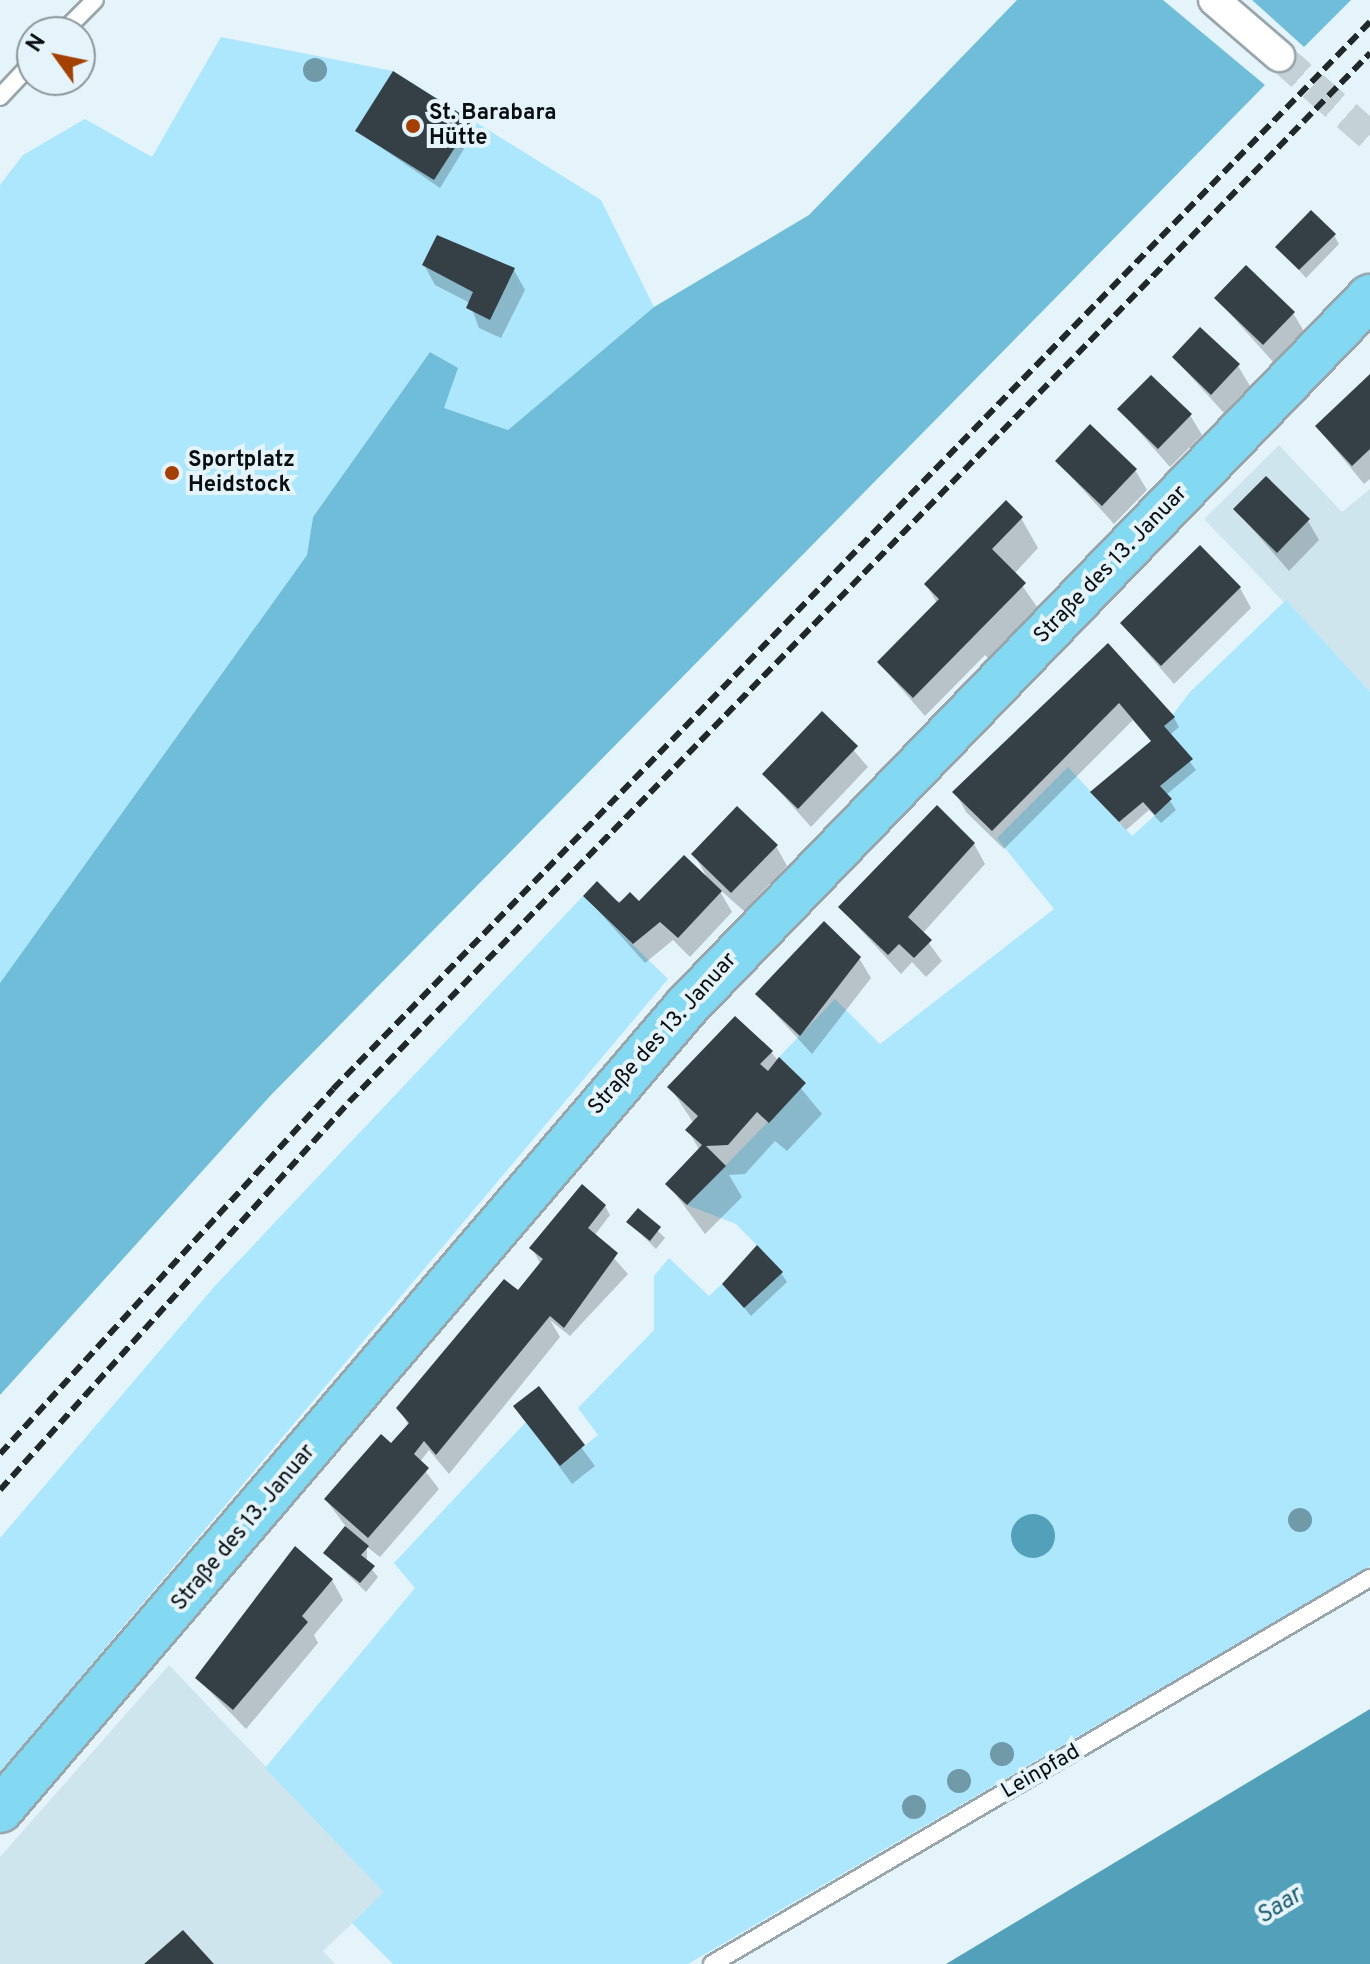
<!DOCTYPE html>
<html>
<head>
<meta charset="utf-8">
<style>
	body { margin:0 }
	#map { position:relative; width:1370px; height:1964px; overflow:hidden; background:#e5f4fa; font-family:Overpass,sans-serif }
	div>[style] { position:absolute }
	.built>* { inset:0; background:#cfe5ee }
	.green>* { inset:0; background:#ace7fe }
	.forest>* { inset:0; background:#70bdd9 }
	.water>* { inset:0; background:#53a0bb }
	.round { border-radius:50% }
	.shadow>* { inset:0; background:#0003 }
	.building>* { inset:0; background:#344045 }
	.minor-tunnel>* { height:30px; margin-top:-15px; transform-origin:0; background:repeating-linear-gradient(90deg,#c4d1d7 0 30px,transparent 0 45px) }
	.roads { filter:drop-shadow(2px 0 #98a6ac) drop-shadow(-2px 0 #98a6ac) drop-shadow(0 2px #98a6ac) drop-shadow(0 -2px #98a6ac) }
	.service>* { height:16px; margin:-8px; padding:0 8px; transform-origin:8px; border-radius:8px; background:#fff }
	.minor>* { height:30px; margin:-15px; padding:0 15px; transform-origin:15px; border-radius:15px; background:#fff }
	.primary>* { height:44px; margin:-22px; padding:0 22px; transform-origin:22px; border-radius:22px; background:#84d9f2 }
	.rail>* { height:6px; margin-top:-3px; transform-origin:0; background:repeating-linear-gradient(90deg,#21282a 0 12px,transparent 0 18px) }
	.trees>* { width:24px; height:24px; margin:-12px; border-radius:50%; background:#709aa8 }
	.dots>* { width:22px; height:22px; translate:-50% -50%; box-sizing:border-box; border:4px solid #e5f4fa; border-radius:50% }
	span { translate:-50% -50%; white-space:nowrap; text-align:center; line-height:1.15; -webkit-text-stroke:8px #e5f4fa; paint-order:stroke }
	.poi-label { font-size:22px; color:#080d0f; font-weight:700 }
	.left { translate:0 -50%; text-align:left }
	.street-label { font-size:22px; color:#080d0f }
	.water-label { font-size:24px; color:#1f5c70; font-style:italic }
	.north { position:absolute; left:16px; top:16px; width:80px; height:80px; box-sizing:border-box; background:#e5f4fa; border:2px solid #8d989c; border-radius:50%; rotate:303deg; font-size:22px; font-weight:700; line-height:32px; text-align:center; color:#080d0f }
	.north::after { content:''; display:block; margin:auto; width:28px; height:36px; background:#a34104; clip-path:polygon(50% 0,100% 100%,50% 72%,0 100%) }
</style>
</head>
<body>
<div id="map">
	<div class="built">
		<div style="clip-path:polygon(1279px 445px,1342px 512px,1370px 489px,1370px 692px,1204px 519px)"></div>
		<div style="clip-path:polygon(169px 1665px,385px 1892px,323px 1951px,335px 1964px,0 1964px,0 1857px)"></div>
	</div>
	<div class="green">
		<div style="clip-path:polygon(221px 37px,393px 71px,601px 200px,654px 307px,508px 430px,443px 408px,457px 368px,430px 352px,313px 517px,307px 555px,0 983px,0 185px,23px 155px,85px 119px,152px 157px)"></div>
		<div style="clip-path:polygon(1286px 600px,1370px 692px,1370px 1566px,688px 1964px,393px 1964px,352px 1923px,384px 1892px,265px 1768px,415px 1588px,394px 1563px,526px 1422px,560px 1466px,598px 1435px,578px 1408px,654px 1330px,654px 1276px,669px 1258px,709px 1296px,722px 1284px,744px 1307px,782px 1271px,736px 1224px,687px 1205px,806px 1083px,779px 1057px,835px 999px,880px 1044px,1054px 909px,997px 838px,1068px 767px,1132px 836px,1172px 800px,1160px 786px,1192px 759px,1164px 726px,1190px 692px)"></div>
		<div style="clip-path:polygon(583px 896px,668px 979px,0 1773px,0 1538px,214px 1287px)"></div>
	</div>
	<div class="forest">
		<div style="clip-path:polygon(1017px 0,1163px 0,1265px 85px,271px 1095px,0 1395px,0 983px,307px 555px,313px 517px,430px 352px,458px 368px,444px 408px,508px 430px,654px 307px,809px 215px)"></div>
		<div style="clip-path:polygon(1252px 0,1351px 0,1304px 47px)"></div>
	</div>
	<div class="water">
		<div class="round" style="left:1011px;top:1514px;width:44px;height:44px"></div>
		<div style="clip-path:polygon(1370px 1709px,1370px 1964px,946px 1964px)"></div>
	</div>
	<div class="shadow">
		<div style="clip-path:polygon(470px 122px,475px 131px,440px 188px,357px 131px)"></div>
		<div style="clip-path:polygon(1334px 235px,1339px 244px,1306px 278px,1278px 247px)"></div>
		<div style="clip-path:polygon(424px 265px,514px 270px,525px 290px,501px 338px,479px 328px,470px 303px,435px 285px)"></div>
		<div style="clip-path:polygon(1216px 298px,1293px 313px,1305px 333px,1275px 364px)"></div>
		<div style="clip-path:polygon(1174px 358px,1238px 366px,1250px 386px,1224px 413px)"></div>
		<div style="clip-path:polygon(1370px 377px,1370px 479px,1364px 484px,1317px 427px)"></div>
		<div style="clip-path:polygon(1120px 410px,1190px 415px,1202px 435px,1170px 467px)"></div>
		<div style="clip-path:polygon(1057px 461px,1135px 470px,1147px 490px,1114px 524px)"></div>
		<div style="clip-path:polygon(1236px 510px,1308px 521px,1319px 540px,1289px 571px)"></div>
		<div style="clip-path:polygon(1021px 518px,1038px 548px,1014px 574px,1042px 614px,993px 663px,985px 655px,925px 716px,879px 663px,937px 603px,926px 584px)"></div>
		<div style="clip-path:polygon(1240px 588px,1251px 608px,1174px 684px,1122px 624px)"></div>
		<div style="clip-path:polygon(1142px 681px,1174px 718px,1179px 727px,1170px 735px,1196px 770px,1166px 795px,1176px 810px,1161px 823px,1149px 810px,1126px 830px,1093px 792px,1152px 742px,1133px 720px,1004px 849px,966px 812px,955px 792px)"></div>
		<div style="clip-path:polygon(822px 714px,868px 767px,811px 827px,764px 774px)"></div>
		<div style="clip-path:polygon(974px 844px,985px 864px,922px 934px,942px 961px,926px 977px,912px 962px,901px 974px,840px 907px)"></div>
		<div style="clip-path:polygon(776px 846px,787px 866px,744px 911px,718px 888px,732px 912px,690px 957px,673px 940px,645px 963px,585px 896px,639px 904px,708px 879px,694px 854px)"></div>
		<div style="clip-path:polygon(859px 958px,871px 978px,812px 1054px,758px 995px)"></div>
		<div style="clip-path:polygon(771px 1052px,822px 1114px,787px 1151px,775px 1141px,745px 1174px,729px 1175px,742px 1197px,705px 1234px,668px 1184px,700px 1151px,688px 1130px,694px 1124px,670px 1087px)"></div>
		<div style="clip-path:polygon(605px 1206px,610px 1215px,594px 1236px,628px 1274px,570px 1336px,550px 1320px,560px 1337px,449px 1474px,429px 1450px,419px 1463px,439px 1489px,380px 1557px,367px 1547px,367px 1563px,378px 1577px,366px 1592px,325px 1553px,347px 1528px,326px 1500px,407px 1455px,409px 1426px,399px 1408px,524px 1298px,541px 1265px,532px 1248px)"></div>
		<div style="clip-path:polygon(638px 1211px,665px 1238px,656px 1249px,629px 1222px)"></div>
		<div style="clip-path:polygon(781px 1273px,787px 1282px,751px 1316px,725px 1285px)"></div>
		<div style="clip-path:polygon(538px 1389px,595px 1466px,572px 1484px,516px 1407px)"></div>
		<div style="clip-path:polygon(332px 1580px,343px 1600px,314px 1635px,318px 1643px,246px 1729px,197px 1678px)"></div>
	</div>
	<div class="building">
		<div style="clip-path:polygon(393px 71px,472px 121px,434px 180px,355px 131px)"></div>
		<div style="clip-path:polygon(1311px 210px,1336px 234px,1299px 270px,1275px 247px)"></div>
		<div style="clip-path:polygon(437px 235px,515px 268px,490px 320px,466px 308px,473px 292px,422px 265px)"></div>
		<div style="clip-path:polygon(1246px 265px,1295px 312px,1263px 345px,1214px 298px)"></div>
		<div style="clip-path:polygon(1200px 327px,1240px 364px,1211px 395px,1172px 357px)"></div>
		<div style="clip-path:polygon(1370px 374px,1370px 449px,1352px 466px,1315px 426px)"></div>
		<div style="clip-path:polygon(1151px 375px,1192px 414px,1158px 449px,1117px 409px)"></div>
		<div style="clip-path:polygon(1090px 424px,1137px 469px,1102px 506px,1055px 461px)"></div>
		<div style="clip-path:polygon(1266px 476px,1310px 519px,1277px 553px,1233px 509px)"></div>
		<div style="clip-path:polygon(1006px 500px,1023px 517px,992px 549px,1026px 583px,913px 698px,877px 662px,939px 599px,924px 584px)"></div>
		<div style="clip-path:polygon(1200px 545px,1241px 587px,1161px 666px,1120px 623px)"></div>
		<div style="clip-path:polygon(1108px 643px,1175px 717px,1164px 726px,1193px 759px,1160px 786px,1172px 799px,1155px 815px,1143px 802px,1119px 822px,1090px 792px,1151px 741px,1119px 703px,992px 831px,952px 792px)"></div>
		<div style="clip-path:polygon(822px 711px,858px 746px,798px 809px,762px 774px)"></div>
		<div style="clip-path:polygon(937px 805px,975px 843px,908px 917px,932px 940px,914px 958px,899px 944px,888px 955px,838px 907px)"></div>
		<div style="clip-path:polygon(737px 806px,778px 845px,731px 893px,691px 854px)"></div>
		<div style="clip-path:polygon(684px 855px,722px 891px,678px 938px,660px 922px,633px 944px,583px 896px,597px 881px,619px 903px,630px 892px,639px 901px)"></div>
		<div style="clip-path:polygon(824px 921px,861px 957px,800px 1036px,755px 994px)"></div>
		<div style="clip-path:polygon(735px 1016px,773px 1051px,760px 1064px,768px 1071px,779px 1057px,806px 1083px,769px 1123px,757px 1112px,728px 1145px,706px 1146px,726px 1166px,687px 1205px,665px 1184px,702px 1145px,685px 1130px,698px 1116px,667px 1087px)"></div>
		<div style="clip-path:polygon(582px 1184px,606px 1205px,588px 1228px,618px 1253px,564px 1328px,550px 1316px,436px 1455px,424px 1441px,414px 1454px,429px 1468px,368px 1538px,324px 1499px,381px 1434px,391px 1443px,409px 1423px,396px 1408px,504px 1279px,518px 1290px,543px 1259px,529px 1248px)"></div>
		<div style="clip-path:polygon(638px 1208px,661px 1227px,650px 1241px,626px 1222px)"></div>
		<div style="clip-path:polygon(757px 1245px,783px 1272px,744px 1308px,722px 1284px)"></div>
		<div style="clip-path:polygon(539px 1386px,585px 1445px,560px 1466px,513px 1406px)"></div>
		<div style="clip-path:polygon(345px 1526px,369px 1546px,361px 1555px,375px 1566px,360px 1583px,323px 1553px)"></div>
		<div style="clip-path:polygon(295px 1546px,333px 1579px,302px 1616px,308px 1622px,233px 1710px,195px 1678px)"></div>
		<div style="clip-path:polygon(183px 1930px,214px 1964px,144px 1964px)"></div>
	</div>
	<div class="minor-tunnel">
		<div style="left:1279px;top:56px;width:121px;rotate:41.3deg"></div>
	</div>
	<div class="roads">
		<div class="service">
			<div style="left:63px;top:32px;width:45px;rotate:-45deg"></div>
			<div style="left:0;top:97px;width:47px;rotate:-46.7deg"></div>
			<div style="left:712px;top:1964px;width:763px;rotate:-30.4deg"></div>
		</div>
		<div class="minor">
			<div style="left:1214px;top:0;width:86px;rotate:40.7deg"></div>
		</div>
		<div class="primary">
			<div style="left:0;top:1810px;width:1056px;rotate:-49.49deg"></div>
			<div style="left:686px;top:1007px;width:986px;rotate:-46.07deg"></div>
		</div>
	</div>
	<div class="rail">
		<div style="left:0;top:1454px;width:494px;rotate:-47.6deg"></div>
		<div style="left:333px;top:1089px;width:1488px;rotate:-45.82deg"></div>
		<div style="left:0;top:1490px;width:522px;rotate:-48.03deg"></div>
		<div style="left:349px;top:1102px;width:1464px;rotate:-45.77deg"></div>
	</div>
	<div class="trees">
		<div style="left:315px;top:70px"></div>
		<div style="left:1300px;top:1520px"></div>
		<div style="left:1002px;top:1754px"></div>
		<div style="left:959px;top:1781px"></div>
		<div style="left:914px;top:1807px"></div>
	</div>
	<div class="dots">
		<div style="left:413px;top:126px;background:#a34104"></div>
		<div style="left:172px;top:473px;background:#a34104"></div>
	</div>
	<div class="poi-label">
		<span class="left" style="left:429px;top:126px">St. Barabara<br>Hütte</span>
		<span class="left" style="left:188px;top:473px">Sportplatz<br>Heidstock</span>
	</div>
	<div class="street-label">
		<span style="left:1111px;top:565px;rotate:-46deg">Straße des 13. Januar</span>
		<span style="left:663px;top:1034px;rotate:-48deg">Straße des 13. Januar</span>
		<span style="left:244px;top:1528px;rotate:-50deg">Straße des 13. Januar</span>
		<span style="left:1041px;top:1772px;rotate:-30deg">Leinpfad</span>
	</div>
	<div class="water-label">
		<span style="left:1280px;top:1907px;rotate:-32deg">Saar</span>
	</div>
	<div class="north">N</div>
</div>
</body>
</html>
